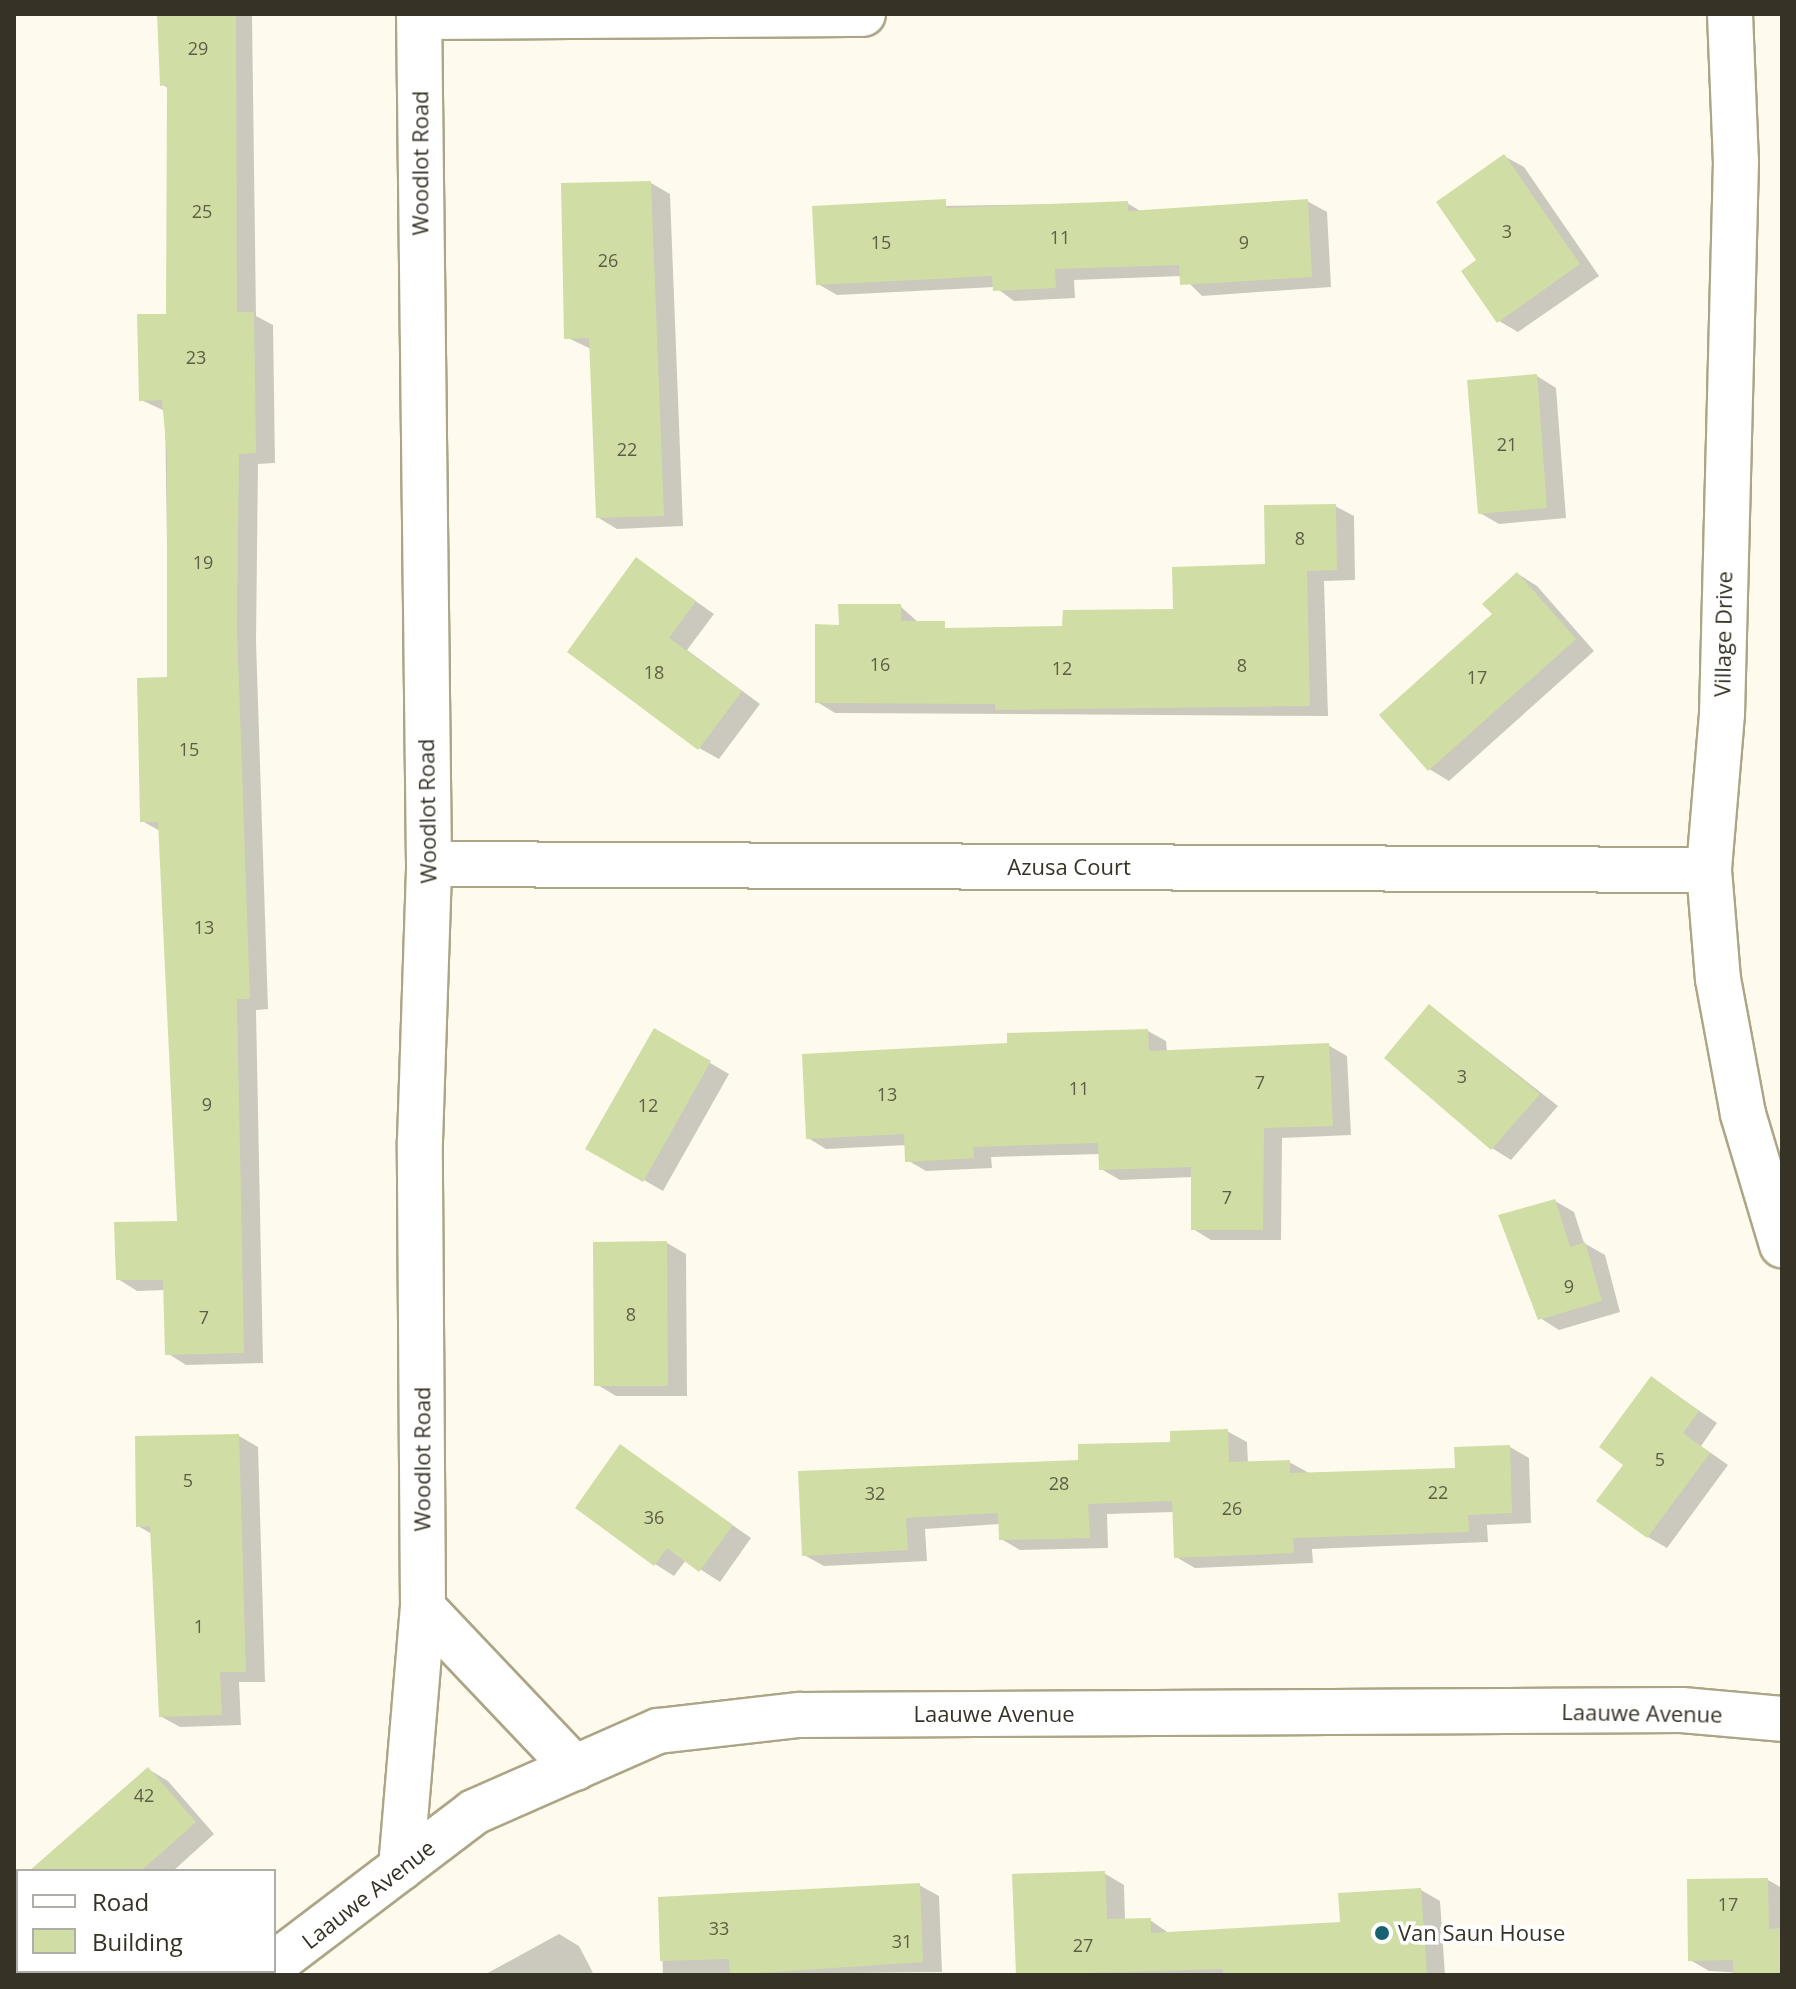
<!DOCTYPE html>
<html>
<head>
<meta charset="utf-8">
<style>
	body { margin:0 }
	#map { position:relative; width:1796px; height:1989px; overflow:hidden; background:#fefbee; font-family:"Open Sans",sans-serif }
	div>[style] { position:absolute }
	.shadow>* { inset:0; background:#0003 }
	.building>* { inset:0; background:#d0dea5 }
	.roads { filter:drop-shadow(2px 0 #aca586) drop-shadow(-2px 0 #aca586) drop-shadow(0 2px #aca586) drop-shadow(0 -2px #aca586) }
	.minor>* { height:44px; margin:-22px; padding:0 22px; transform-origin:22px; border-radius:22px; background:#fff }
	.dots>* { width:22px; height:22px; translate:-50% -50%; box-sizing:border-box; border:4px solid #fff; border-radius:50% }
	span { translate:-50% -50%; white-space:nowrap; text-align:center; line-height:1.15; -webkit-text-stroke:7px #fff; paint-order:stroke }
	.number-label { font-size:18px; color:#5c5e46 }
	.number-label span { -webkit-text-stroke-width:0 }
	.street-label { font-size:22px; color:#363326 }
	.poi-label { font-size:22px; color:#363326 }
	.left { translate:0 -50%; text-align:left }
	.frame { position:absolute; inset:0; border:16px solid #363326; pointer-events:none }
	.legend { position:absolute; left:16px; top:1869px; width:260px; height:104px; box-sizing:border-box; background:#fff; border:2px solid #afada8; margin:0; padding:10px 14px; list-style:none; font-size:24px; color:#363326 }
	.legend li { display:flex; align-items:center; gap:16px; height:40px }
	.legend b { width:40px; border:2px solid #afada8 }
</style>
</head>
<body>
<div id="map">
	<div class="shadow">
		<div style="clip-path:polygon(160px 14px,252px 14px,256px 316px,273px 325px,275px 463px,258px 464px,256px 641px,268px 1009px,256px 1010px,263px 1363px,186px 1365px,167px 1353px,166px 1290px,137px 1291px,118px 1279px,179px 1223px,160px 831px,142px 821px,169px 679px,165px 411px,141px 400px,168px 316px,169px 89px,162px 84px)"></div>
		<div style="clip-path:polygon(1504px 156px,1524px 167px,1599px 276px,1518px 332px,1499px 321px,1479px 261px)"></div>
		<div style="clip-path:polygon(651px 183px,670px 194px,683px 526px,617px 529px,597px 517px,591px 349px,566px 337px)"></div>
		<div style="clip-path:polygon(1307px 201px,1327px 212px,1331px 287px,1202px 296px,1182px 276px,1074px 280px,1075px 298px,1014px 301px,995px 287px,837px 295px,818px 284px,814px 208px,1127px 203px,1142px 212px)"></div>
		<div style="clip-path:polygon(1537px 376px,1556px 388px,1566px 518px,1499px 524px,1480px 513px)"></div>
		<div style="clip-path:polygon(1335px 506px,1354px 516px,1355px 580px,1324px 581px,1328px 716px,835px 713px,817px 702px,841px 627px,900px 606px,919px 623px,956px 630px,1064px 628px,1175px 611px,1267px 566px)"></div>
		<div style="clip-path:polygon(637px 560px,714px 614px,687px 650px,760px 704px,719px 759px,699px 748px)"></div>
		<div style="clip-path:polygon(1518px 574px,1537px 586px,1594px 651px,1449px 781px,1429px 769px)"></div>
		<div style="clip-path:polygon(1430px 1006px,1558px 1106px,1511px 1160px,1492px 1148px)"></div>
		<div style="clip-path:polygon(655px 1031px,729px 1074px,663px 1191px,588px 1148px)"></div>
		<div style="clip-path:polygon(1148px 1031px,1166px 1041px,1167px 1052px,1328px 1045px,1347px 1056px,1351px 1135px,1282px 1138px,1281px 1240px,1211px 1240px,1193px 1229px,1193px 1177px,1120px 1180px,1101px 1169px,1101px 1154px,991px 1157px,992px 1168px,926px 1171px,907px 1160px,907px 1145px,826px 1149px,808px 1138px,1009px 1045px)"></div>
		<div style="clip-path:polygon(1555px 1201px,1574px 1212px,1584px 1243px,1605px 1255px,1620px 1312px,1559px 1330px,1540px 1318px)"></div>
		<div style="clip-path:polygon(667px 1243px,686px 1254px,687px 1396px,616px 1396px,596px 1384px)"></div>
		<div style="clip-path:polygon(1652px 1378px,1717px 1423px,1701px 1446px,1728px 1465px,1667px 1548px,1648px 1537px,1626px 1464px)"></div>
		<div style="clip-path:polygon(1227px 1431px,1247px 1442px,1248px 1464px,1289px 1462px,1309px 1473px,1458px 1470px,1510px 1447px,1529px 1458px,1531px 1523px,1487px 1525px,1488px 1542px,1312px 1549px,1313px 1563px,1195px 1568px,1176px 1557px,1174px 1512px,1107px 1514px,1108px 1548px,1020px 1550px,1001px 1539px,1000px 1524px,925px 1529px,927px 1561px,824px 1566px,804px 1555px,800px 1473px,1080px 1462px)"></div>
		<div style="clip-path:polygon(239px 1436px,258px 1447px,265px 1682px,239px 1682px,241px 1725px,180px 1727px,160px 1716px,152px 1534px,138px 1526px)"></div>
		<div style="clip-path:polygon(621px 1447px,751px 1538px,720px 1582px,686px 1560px,674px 1576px,655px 1564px)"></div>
		<div style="clip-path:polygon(148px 1769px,168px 1781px,214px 1834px,173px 1871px,57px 1871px)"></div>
		<div style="clip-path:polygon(1104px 1873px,1124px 1885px,1125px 1921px,1150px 1920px,1170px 1934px,1342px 1923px,1421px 1890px,1440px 1901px,1445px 1975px,1018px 1974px)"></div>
		<div style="clip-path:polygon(1768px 1880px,1782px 1888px,1782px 1975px,1709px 1971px,1690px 1960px)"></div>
		<div style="clip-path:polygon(919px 1885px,939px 1896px,942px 1972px,663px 1975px,660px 1899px)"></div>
		<div style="clip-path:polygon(559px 1934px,579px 1946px,594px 1975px,484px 1975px)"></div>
	</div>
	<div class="building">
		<div style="clip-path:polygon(157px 14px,236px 14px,237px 312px,254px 312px,256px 453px,239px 454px,237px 628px,250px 999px,237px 999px,244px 1353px,165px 1355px,163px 1280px,116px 1280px,114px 1222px,177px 1221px,158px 822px,140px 822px,137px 678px,167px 677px,167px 455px,162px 400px,139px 401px,137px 314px,166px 314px,167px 85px,160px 86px)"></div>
		<div style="clip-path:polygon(1504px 154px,1580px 264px,1497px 323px,1461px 271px,1476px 260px,1436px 202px)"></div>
		<div style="clip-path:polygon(651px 181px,664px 516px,596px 518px,589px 338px,564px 339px,561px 183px)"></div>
		<div style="clip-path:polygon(946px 199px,946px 208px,1128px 201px,1128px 211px,1308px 199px,1312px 277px,1180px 285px,1179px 265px,1055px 269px,1056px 288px,993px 291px,992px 276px,816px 285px,812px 206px)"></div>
		<div style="clip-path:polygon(1537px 374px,1547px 508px,1478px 514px,1467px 380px)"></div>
		<div style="clip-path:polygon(1336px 504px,1337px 570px,1307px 571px,1310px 706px,995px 710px,995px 704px,815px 703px,815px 624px,839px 625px,838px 604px,901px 604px,901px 621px,945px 621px,945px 628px,1062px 626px,1063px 610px,1173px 609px,1172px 567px,1265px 564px,1264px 505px)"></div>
		<div style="clip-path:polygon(636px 557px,696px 601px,669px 638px,742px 691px,698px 750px,567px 652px)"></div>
		<div style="clip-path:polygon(1517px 572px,1576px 639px,1428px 771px,1379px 715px,1492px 614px,1482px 604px)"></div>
		<div style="clip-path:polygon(1429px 1004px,1540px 1094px,1491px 1150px,1384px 1058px)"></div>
		<div style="clip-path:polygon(654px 1028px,711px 1061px,643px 1182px,585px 1149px)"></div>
		<div style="clip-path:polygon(1148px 1029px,1149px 1051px,1329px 1043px,1333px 1126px,1264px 1128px,1263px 1230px,1191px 1230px,1191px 1167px,1099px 1170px,1098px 1143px,973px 1147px,974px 1158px,905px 1162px,904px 1134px,806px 1139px,802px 1054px,1007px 1043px,1007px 1033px)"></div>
		<div style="clip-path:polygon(1555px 1199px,1570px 1247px,1585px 1242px,1602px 1301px,1538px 1320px,1498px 1215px)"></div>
		<div style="clip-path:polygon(667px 1241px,668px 1386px,594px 1386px,593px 1242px)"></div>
		<div style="clip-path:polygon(1651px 1376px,1699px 1411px,1683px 1433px,1710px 1453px,1647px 1538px,1596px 1501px,1623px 1465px,1599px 1447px)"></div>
		<div style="clip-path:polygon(1228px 1429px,1229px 1462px,1290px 1460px,1290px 1473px,1455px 1468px,1454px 1447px,1510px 1445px,1512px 1513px,1468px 1515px,1469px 1532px,1293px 1538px,1294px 1553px,1174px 1558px,1172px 1501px,1088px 1504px,1090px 1538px,999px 1540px,998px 1513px,906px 1518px,908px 1550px,802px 1556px,798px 1471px,1078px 1460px,1078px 1444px,1170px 1442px,1170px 1431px)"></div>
		<div style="clip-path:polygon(239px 1434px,246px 1672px,220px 1672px,222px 1715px,159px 1717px,150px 1526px,136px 1527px,135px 1436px)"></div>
		<div style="clip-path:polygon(620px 1444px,733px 1525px,699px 1572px,667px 1548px,654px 1566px,575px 1508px)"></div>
		<div style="clip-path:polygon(148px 1767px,196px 1822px,141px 1871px,29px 1871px)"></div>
		<div style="clip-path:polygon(1105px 1871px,1107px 1919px,1151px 1918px,1151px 1933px,1340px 1922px,1338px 1893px,1421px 1888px,1427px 1975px,1223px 1975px,1223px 1969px,1016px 1975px,1012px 1874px)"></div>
		<div style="clip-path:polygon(1768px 1878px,1769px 1929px,1782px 1928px,1782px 1975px,1733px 1975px,1733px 1960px,1688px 1961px,1687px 1879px)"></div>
		<div style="clip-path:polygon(920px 1883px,923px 1962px,730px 1975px,729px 1959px,660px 1961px,658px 1897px)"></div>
	</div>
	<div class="roads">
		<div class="minor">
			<div style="left:1730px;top:14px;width:147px;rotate:87.7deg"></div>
			<div style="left:1736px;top:161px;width:553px;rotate:91.45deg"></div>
			<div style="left:1722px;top:714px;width:157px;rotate:94.8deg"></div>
			<div style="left:1709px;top:870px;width:109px;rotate:85.3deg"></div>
			<div style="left:1718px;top:979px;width:137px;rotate:79.5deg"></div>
			<div style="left:1743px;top:1114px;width:137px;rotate:73.4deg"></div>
			<div style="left:419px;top:17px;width:444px;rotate:-0.4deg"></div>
			<div style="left:429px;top:864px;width:1280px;rotate:0.27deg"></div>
			<div style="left:423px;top:1608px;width:221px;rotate:46.5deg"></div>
			<div style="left:401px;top:1868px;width:261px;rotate:-85.2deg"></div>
			<div style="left:423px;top:1608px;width:467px;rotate:-90.4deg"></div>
			<div style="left:420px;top:1141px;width:277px;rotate:-88.1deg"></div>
			<div style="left:429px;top:864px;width:850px;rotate:-90.67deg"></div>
			<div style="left:274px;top:1964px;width:251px;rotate:-37.2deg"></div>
			<div style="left:474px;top:1812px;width:201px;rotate:-23.8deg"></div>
			<div style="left:658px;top:1731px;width:142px;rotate:-6.5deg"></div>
			<div style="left:799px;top:1715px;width:883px;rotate:-0.32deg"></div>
			<div style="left:1682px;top:1710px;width:100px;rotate:5.1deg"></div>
		</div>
	</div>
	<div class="dots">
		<div style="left:1382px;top:1933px;background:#196370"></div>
	</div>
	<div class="number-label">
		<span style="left:198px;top:48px">29</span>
		<span style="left:202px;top:211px">25</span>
		<span style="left:1507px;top:231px">3</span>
		<span style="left:1060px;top:237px">11</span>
		<span style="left:881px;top:242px">15</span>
		<span style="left:1244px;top:242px">9</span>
		<span style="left:608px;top:260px">26</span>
		<span style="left:196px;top:357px">23</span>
		<span style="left:1507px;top:444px">21</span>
		<span style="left:627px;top:449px">22</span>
		<span style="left:1300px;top:538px">8</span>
		<span style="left:203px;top:562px">19</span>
		<span style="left:880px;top:664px">16</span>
		<span style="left:1242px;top:665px">8</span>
		<span style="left:1062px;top:668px">12</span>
		<span style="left:654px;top:672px">18</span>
		<span style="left:1477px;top:677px">17</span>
		<span style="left:189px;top:749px">15</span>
		<span style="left:204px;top:927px">13</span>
		<span style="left:1462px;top:1076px">3</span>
		<span style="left:1260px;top:1082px">7</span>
		<span style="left:1079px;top:1088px">11</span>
		<span style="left:887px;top:1094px">13</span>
		<span style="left:207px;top:1104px">9</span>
		<span style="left:648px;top:1105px">12</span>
		<span style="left:1227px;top:1197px">7</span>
		<span style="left:1569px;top:1286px">9</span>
		<span style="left:631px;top:1314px">8</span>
		<span style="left:204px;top:1317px">7</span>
		<span style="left:1660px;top:1459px">5</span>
		<span style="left:188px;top:1480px">5</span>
		<span style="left:1059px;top:1483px">28</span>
		<span style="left:1438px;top:1492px">22</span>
		<span style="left:875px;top:1493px">32</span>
		<span style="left:1232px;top:1508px">26</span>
		<span style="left:654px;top:1517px">36</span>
		<span style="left:199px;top:1626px">1</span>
		<span style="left:144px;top:1795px">42</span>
		<span style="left:1728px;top:1904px">17</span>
		<span style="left:719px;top:1928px">33</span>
		<span style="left:902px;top:1941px">31</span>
		<span style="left:1083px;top:1945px">27</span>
	</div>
	<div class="street-label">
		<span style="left:420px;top:163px;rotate:-90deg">Woodlot Road</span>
		<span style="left:1723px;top:634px;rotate:-89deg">Village Drive</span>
		<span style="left:427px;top:811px;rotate:-91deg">Woodlot Road</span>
		<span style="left:1069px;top:867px">Azusa Court</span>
		<span style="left:422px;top:1459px;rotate:-90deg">Woodlot Road</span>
		<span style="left:1642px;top:1713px;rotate:1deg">Laauwe Avenue</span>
		<span style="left:994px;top:1714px">Laauwe Avenue</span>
		<span style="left:368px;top:1894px;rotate:-38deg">Laauwe Avenue</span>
	</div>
	<div class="poi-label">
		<span class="left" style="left:1398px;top:1933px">Van Saun House</span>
	</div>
	<div class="frame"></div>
	<ul class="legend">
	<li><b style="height:10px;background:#fff"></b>Road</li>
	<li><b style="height:22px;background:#d0dea5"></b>Building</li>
	</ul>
</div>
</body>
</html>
